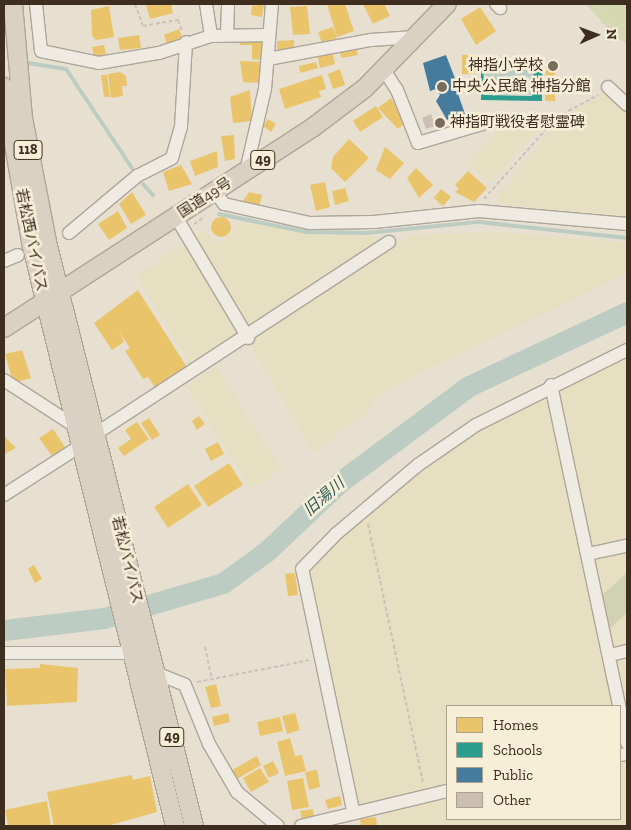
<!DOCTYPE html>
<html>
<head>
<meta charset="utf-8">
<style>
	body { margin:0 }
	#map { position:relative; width:631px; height:830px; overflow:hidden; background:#e7e0d1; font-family:"Zilla Slab","Noto Sans JP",serif }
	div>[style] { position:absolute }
	.farmland>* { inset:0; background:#e6dfc2 }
	.green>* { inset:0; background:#d6d7b3 }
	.cemetery>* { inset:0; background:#d1d1b3 }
	.water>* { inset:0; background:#bcccc2 }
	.homes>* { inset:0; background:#e9c46a }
	.round { border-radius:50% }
	.schools>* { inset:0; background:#2a9d8f }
	.public>* { inset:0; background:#457b9d }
	.stream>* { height:4px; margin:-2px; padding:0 2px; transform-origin:2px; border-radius:2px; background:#bcccc2 }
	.river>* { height:21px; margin:-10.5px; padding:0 10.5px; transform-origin:10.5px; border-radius:10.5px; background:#bcccc2 }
	.building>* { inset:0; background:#cbbfb2 }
	.path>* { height:2px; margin-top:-1px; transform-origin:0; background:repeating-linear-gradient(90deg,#c8c2b9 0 4px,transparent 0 6.5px) }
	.roads { filter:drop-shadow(1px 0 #ada599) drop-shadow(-1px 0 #ada599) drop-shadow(0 1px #ada599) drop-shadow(0 -1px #ada599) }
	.minor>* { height:12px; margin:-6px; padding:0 6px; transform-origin:6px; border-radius:6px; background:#efebe3 }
	.highway>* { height:18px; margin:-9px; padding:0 9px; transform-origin:9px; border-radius:9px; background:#dad1c2 }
	.dots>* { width:14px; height:14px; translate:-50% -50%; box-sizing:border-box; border:2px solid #f7eed8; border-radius:50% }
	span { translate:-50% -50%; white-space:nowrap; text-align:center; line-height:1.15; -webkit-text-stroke:5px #f7eed8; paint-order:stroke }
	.shield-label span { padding:1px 4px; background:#f7eed8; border:1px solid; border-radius:4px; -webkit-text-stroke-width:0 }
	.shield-label { font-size:14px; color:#3d2e20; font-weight:700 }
	.poi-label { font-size:15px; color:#3d2e20 }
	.right { translate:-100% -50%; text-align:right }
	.left { translate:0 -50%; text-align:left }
	.street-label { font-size:15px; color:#3d2e20 }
	.water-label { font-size:16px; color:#2f5d5a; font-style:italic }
	.frame { position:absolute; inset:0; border:5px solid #3d2e20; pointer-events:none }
	.legend { position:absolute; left:446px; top:705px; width:175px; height:115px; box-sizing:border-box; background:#f7eed8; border:1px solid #ada18e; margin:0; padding:6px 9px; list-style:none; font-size:15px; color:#3d2e20 }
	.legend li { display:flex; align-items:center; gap:10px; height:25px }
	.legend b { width:25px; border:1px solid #ada18e }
	.north { position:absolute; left:571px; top:10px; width:50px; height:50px; -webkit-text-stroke:4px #f7eed8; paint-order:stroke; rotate:88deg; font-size:14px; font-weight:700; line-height:20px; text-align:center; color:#3d2e20 }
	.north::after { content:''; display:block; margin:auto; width:18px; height:22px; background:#3d2e20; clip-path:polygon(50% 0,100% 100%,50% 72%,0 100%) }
</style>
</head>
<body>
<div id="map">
	<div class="farmland">
		<div style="clip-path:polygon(607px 91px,627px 110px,627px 221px,499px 203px,498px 195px,559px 118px)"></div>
		<div style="clip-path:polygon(537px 120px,542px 125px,490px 183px,467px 163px,505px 121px)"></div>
		<div style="clip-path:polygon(244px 219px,300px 231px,376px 237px,379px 243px,250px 329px,192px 237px,203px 230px,220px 244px)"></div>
		<div style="clip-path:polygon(494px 232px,627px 243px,627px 274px,414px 376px,378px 396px,370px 410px,314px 453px,252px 349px,252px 339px,411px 235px)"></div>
		<div style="clip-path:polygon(185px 242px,244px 335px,192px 367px,136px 276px)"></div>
		<div style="clip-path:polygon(627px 354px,627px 752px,620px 753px,620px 706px,447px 706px,447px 789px,355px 808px,305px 571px,338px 536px,419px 468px,476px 429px)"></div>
		<div style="clip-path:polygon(216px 366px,282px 469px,251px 488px,186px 386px)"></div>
		<div style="clip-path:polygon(627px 757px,627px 826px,383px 826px,380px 811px,447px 797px,447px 819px,620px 819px,620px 759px)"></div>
	</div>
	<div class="green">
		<div style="clip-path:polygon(586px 4px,597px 4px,627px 35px,627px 43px,616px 38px)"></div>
		<div style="clip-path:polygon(598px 4px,627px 4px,627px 34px,621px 30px)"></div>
	</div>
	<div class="cemetery">
		<div style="clip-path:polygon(627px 573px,627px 613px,608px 630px,601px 596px)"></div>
	</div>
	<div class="water">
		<div style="clip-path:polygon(485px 66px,532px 67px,532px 95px,484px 94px)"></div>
	</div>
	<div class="homes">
		<div style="clip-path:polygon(146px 4px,171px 4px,173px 13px,150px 19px)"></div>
		<div style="clip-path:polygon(264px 4px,262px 17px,251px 15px,252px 6px)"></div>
		<div style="clip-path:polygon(327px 4px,345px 4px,354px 31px,337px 37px)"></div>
		<div style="clip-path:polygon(363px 4px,384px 4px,390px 16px,373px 24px)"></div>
		<div style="clip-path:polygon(109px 6px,114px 37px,96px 40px,92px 36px,91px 10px)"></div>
		<div style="clip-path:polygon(307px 6px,310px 34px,293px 35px,290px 7px)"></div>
		<div style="clip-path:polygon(480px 7px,496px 31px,476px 45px,461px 19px)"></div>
		<div style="clip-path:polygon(333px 27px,337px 38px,322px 43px,318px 32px)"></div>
		<div style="clip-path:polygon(179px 29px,182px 37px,167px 44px,164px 35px)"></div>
		<div style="clip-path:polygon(139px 35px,141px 48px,120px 50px,118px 38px)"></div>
		<div style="clip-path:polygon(240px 39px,261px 40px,261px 60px,252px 59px,252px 45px,240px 45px)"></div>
		<div style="clip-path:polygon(294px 40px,294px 51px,277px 51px,277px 41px)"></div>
		<div style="clip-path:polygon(104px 45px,106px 54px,94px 57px,92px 47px)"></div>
		<div style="clip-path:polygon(356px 48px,358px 55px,341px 58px,340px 51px)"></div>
		<div style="clip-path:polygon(332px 51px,335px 64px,320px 68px,317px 54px)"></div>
		<div style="clip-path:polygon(462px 55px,477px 55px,476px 74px,462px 74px)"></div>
		<div style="clip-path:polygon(240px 61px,264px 62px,258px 83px,243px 82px)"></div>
		<div style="clip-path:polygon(316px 62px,318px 68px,300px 73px,299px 66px)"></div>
		<div style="clip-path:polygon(546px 68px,555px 68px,555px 101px,545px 101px)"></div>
		<div style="clip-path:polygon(340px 69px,345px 85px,333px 89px,328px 74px)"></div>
		<div style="clip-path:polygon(120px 72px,126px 76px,127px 86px,122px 86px,123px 96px,111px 98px,108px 74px)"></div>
		<div style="clip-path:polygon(101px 75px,107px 75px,110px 97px,104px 97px)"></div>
		<div style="clip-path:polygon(322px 75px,326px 89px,319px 91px,321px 97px,285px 109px,279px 89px)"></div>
		<div style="clip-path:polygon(250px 90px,252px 121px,233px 123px,230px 97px)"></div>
		<div style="clip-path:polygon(391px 98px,406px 122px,398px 129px,378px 108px)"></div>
		<div style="clip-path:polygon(376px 106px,383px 117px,360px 132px,353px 121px)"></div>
		<div style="clip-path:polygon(268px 119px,276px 124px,271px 132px,263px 126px)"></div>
		<div style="clip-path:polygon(234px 135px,235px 159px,225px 161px,221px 136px)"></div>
		<div style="clip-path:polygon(349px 139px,369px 158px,345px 182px,331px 168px,333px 157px)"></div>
		<div style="clip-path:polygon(385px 147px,404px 163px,390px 179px,376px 170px)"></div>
		<div style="clip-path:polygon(217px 151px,218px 167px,195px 176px,190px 161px)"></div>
		<div style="clip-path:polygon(181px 165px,192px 184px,169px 191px,163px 172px)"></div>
		<div style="clip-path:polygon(416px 168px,433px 185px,419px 198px,407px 178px)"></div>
		<div style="clip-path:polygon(468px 171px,487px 188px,474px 202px,455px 192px,459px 189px,455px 185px)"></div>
		<div style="clip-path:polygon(325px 182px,330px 207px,316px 211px,310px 185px)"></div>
		<div style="clip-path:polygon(345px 188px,349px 201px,335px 205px,332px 191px)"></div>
		<div style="clip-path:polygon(441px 189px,451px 197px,443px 206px,434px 198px)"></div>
		<div style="clip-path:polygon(132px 192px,146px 215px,131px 224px,119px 204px)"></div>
		<div style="clip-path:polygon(249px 192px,262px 195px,259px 207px,241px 204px)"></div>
		<div style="clip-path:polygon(118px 211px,127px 228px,109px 240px,98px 224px)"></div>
		<div class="round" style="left:211px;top:217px;width:20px;height:20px"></div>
		<div style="clip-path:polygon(138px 290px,188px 369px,156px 389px,148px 377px,143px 379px,125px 351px,130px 348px,119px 332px,124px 342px,112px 350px,94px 323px)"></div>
		<div style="clip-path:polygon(22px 350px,31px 378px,13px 383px,5px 354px)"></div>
		<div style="clip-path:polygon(199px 416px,205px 424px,197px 430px,192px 421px)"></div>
		<div style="clip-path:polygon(149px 418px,160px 435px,152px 440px,141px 423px)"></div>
		<div style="clip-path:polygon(137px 422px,149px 439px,124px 456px,118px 448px,131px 439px,125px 430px)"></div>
		<div style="clip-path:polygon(53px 429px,65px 447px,52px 456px,39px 438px)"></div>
		<div style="clip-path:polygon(4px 436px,16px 448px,5px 454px,4px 452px)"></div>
		<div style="clip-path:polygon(218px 442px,224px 454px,211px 461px,205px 449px)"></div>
		<div style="clip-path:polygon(229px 463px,243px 485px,208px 507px,194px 486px)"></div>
		<div style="clip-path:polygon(188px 484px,202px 505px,168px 528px,154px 507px)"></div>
		<div style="clip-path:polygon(34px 565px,42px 579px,35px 583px,28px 569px)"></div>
		<div style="clip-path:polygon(295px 573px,298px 595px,288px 596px,285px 574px)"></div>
		<div style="clip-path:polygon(40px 664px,78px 668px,77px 702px,7px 706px,5px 669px,40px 668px)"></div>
		<div style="clip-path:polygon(216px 684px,221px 706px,211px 708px,205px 687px)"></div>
		<div style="clip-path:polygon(228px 713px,230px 722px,214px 726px,212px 717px)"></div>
		<div style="clip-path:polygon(295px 713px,300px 730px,287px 734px,282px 716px)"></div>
		<div style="clip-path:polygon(280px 717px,283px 731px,260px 736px,257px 722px)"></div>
		<div style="clip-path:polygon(290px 738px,295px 756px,302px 755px,306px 771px,285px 776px,277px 742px)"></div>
		<div style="clip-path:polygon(257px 756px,261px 765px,237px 779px,232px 770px)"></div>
		<div style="clip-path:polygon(273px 761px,279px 773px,269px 778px,263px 766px)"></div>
		<div style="clip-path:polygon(260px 768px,269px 782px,251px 792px,243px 778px)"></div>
		<div style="clip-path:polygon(317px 770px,320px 787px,309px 790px,305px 772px)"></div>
		<div style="clip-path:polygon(132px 775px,133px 780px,150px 776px,157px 812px,107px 826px,54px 826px,47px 792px)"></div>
		<div style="clip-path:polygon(303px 778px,309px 807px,292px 810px,287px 781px)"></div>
		<div style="clip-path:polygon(340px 796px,342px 805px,328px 809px,325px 800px)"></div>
		<div style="clip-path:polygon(47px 801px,51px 826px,8px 826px,5px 810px)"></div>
		<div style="clip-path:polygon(313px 809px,314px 817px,302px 820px,300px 811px)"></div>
		<div style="clip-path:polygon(376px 817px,377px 826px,361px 826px,360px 819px)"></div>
	</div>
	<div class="schools">
		<div style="clip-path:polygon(evenodd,481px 60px,543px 61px,542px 101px,481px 100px,481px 60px,484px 65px,533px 66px,532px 96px,483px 95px,484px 65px)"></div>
	</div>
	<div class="public">
		<div style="clip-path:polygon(446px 55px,456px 81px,452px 91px,457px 91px,465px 114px,447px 120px,436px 101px,440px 95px,436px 89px,430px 91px,423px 63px)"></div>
	</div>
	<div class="stream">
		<div style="left:28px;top:63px;width:38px;rotate:9deg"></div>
		<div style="left:66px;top:69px;width:119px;rotate:56.3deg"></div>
		<div style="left:143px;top:184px;width:15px;rotate:48deg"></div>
		<div style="left:219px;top:214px;width:89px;rotate:11.7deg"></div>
		<div style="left:306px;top:232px;width:60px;rotate:1deg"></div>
		<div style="left:366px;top:233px;width:114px;rotate:-5.6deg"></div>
		<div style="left:479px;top:222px;width:149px;rotate:6.2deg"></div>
	</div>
	<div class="river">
		<div style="left:4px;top:630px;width:101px;rotate:-6.8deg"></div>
		<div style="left:104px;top:618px;width:124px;rotate:-16.4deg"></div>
		<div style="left:223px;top:583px;width:54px;rotate:-36deg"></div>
		<div style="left:267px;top:551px;width:100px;rotate:-43.4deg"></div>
		<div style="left:340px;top:482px;width:161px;rotate:-36.7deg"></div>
		<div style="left:469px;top:386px;width:174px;rotate:-25.1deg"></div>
	</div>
	<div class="building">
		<div style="clip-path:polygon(431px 114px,435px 126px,426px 129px,422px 118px)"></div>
	</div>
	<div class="path">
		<div style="left:135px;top:4px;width:23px;rotate:70deg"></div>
		<div style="left:143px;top:26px;width:36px;rotate:-10deg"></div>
		<div style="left:178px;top:20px;width:12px;rotate:70deg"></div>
		<div style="left:501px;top:119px;width:56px;rotate:-2deg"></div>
		<div style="left:557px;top:117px;width:47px;rotate:-28.2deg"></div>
		<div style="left:484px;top:199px;width:110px;rotate:-48.3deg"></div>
		<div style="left:194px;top:224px;width:12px;rotate:-35deg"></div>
		<div style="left:368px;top:524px;width:265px;rotate:78deg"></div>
		<div style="left:205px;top:647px;width:33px;rotate:78deg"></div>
		<div style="left:197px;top:682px;width:115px;rotate:-11deg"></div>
	</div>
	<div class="roads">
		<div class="minor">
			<div style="left:36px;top:4px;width:47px;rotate:83.9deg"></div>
			<div style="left:41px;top:51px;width:59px;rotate:11.7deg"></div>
			<div style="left:99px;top:63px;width:61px;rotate:-9.5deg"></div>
			<div style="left:159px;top:53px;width:55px;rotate:-18.1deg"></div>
			<div style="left:211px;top:36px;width:58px;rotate:-1deg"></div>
			<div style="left:206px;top:4px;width:32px;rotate:81deg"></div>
			<div style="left:496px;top:4px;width:6px;rotate:45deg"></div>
			<div style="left:227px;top:35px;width:31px;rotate:-88deg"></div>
			<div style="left:268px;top:59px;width:105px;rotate:-10.5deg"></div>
			<div style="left:371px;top:40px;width:44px;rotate:-3.9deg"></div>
			<div style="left:384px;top:70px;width:24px;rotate:57deg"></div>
			<div style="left:397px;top:90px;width:57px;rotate:68.4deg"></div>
			<div style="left:418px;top:143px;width:74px;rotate:-16.5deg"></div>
			<div style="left:608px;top:87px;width:26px;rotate:43deg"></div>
			<div style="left:246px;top:171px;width:84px;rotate:-77deg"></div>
			<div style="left:265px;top:89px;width:85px;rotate:-85.3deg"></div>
			<div style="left:215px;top:192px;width:15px;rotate:53deg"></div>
			<div style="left:224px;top:204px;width:88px;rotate:12.5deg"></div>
			<div style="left:310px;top:223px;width:64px;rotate:-0.9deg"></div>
			<div style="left:374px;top:222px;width:106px;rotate:-6deg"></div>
			<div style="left:479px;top:211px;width:149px;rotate:5deg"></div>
			<div style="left:176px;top:217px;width:141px;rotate:59.2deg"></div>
			<div style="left:69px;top:233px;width:89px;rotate:-40deg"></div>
			<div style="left:137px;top:176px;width:39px;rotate:-27deg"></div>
			<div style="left:172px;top:158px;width:32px;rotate:-74deg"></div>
			<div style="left:181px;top:127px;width:85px;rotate:-86.6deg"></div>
			<div style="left:4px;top:261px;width:15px;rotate:-23deg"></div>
			<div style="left:4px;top:380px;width:88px;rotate:33deg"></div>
			<div style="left:551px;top:385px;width:366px;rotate:78deg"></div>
			<div style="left:97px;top:433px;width:349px;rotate:-33.2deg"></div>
			<div style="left:4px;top:495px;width:93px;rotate:-32.7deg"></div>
			<div style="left:588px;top:554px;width:40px;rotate:-12deg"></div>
			<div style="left:4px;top:653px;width:120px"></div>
			<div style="left:610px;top:655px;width:17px;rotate:-13deg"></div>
			<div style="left:156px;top:673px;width:31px;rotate:22deg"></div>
			<div style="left:185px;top:685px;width:64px;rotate:67.9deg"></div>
			<div style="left:209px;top:744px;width:56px;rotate:59.7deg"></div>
			<div style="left:237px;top:792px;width:53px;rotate:39.7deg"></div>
			<div style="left:620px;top:755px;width:7px;rotate:-8deg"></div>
			<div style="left:353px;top:810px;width:246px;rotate:-101.9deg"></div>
			<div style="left:302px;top:569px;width:49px;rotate:-45.8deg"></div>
			<div style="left:336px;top:534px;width:107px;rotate:-40.1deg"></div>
			<div style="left:418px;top:465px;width:70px;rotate:-34.6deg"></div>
			<div style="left:476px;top:425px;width:169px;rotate:-26.4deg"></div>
			<div style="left:301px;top:826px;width:150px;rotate:-13.5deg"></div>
		</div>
		<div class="highway">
			<div style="left:13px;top:4px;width:114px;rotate:85deg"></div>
			<div style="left:23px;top:118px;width:126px;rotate:79deg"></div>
			<div style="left:47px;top:242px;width:602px;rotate:75.87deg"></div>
			<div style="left:4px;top:87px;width:162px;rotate:80.1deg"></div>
			<div style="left:32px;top:247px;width:596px;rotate:76.13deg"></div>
			<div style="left:4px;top:328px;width:367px;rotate:-33deg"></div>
			<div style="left:312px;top:128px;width:66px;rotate:-37deg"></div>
			<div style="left:365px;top:88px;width:117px;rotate:-45.7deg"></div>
		</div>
	</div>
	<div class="dots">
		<div style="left:553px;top:66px;background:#786c5e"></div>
		<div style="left:442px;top:87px;background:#786c5e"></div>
		<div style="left:440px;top:123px;background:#786c5e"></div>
	</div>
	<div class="shield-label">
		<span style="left:28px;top:150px">118</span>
		<span style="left:263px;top:160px">49</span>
		<span style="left:172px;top:737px">49</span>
	</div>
	<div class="poi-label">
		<span class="right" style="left:543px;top:66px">神指小学校</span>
		<span class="left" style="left:452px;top:87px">中央公民館 神指分館</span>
		<span class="left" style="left:450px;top:123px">神指町戦役者慰霊碑</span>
	</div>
	<div class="street-label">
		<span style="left:205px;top:198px;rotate:-33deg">国道49号</span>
		<span style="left:31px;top:240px;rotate:78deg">若松西バイパス</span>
		<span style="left:127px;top:560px;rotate:76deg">若松バイパス</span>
	</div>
	<div class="water-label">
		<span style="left:324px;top:497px;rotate:-41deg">旧湯川</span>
	</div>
	<div class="frame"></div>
	<ul class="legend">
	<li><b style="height:14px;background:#e9c46a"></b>Homes</li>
	<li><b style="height:14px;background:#2a9d8f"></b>Schools</li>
	<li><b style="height:14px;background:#457b9d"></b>Public</li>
	<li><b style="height:14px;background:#cbbfb2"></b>Other</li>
	</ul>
	<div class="north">N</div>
</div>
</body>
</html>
